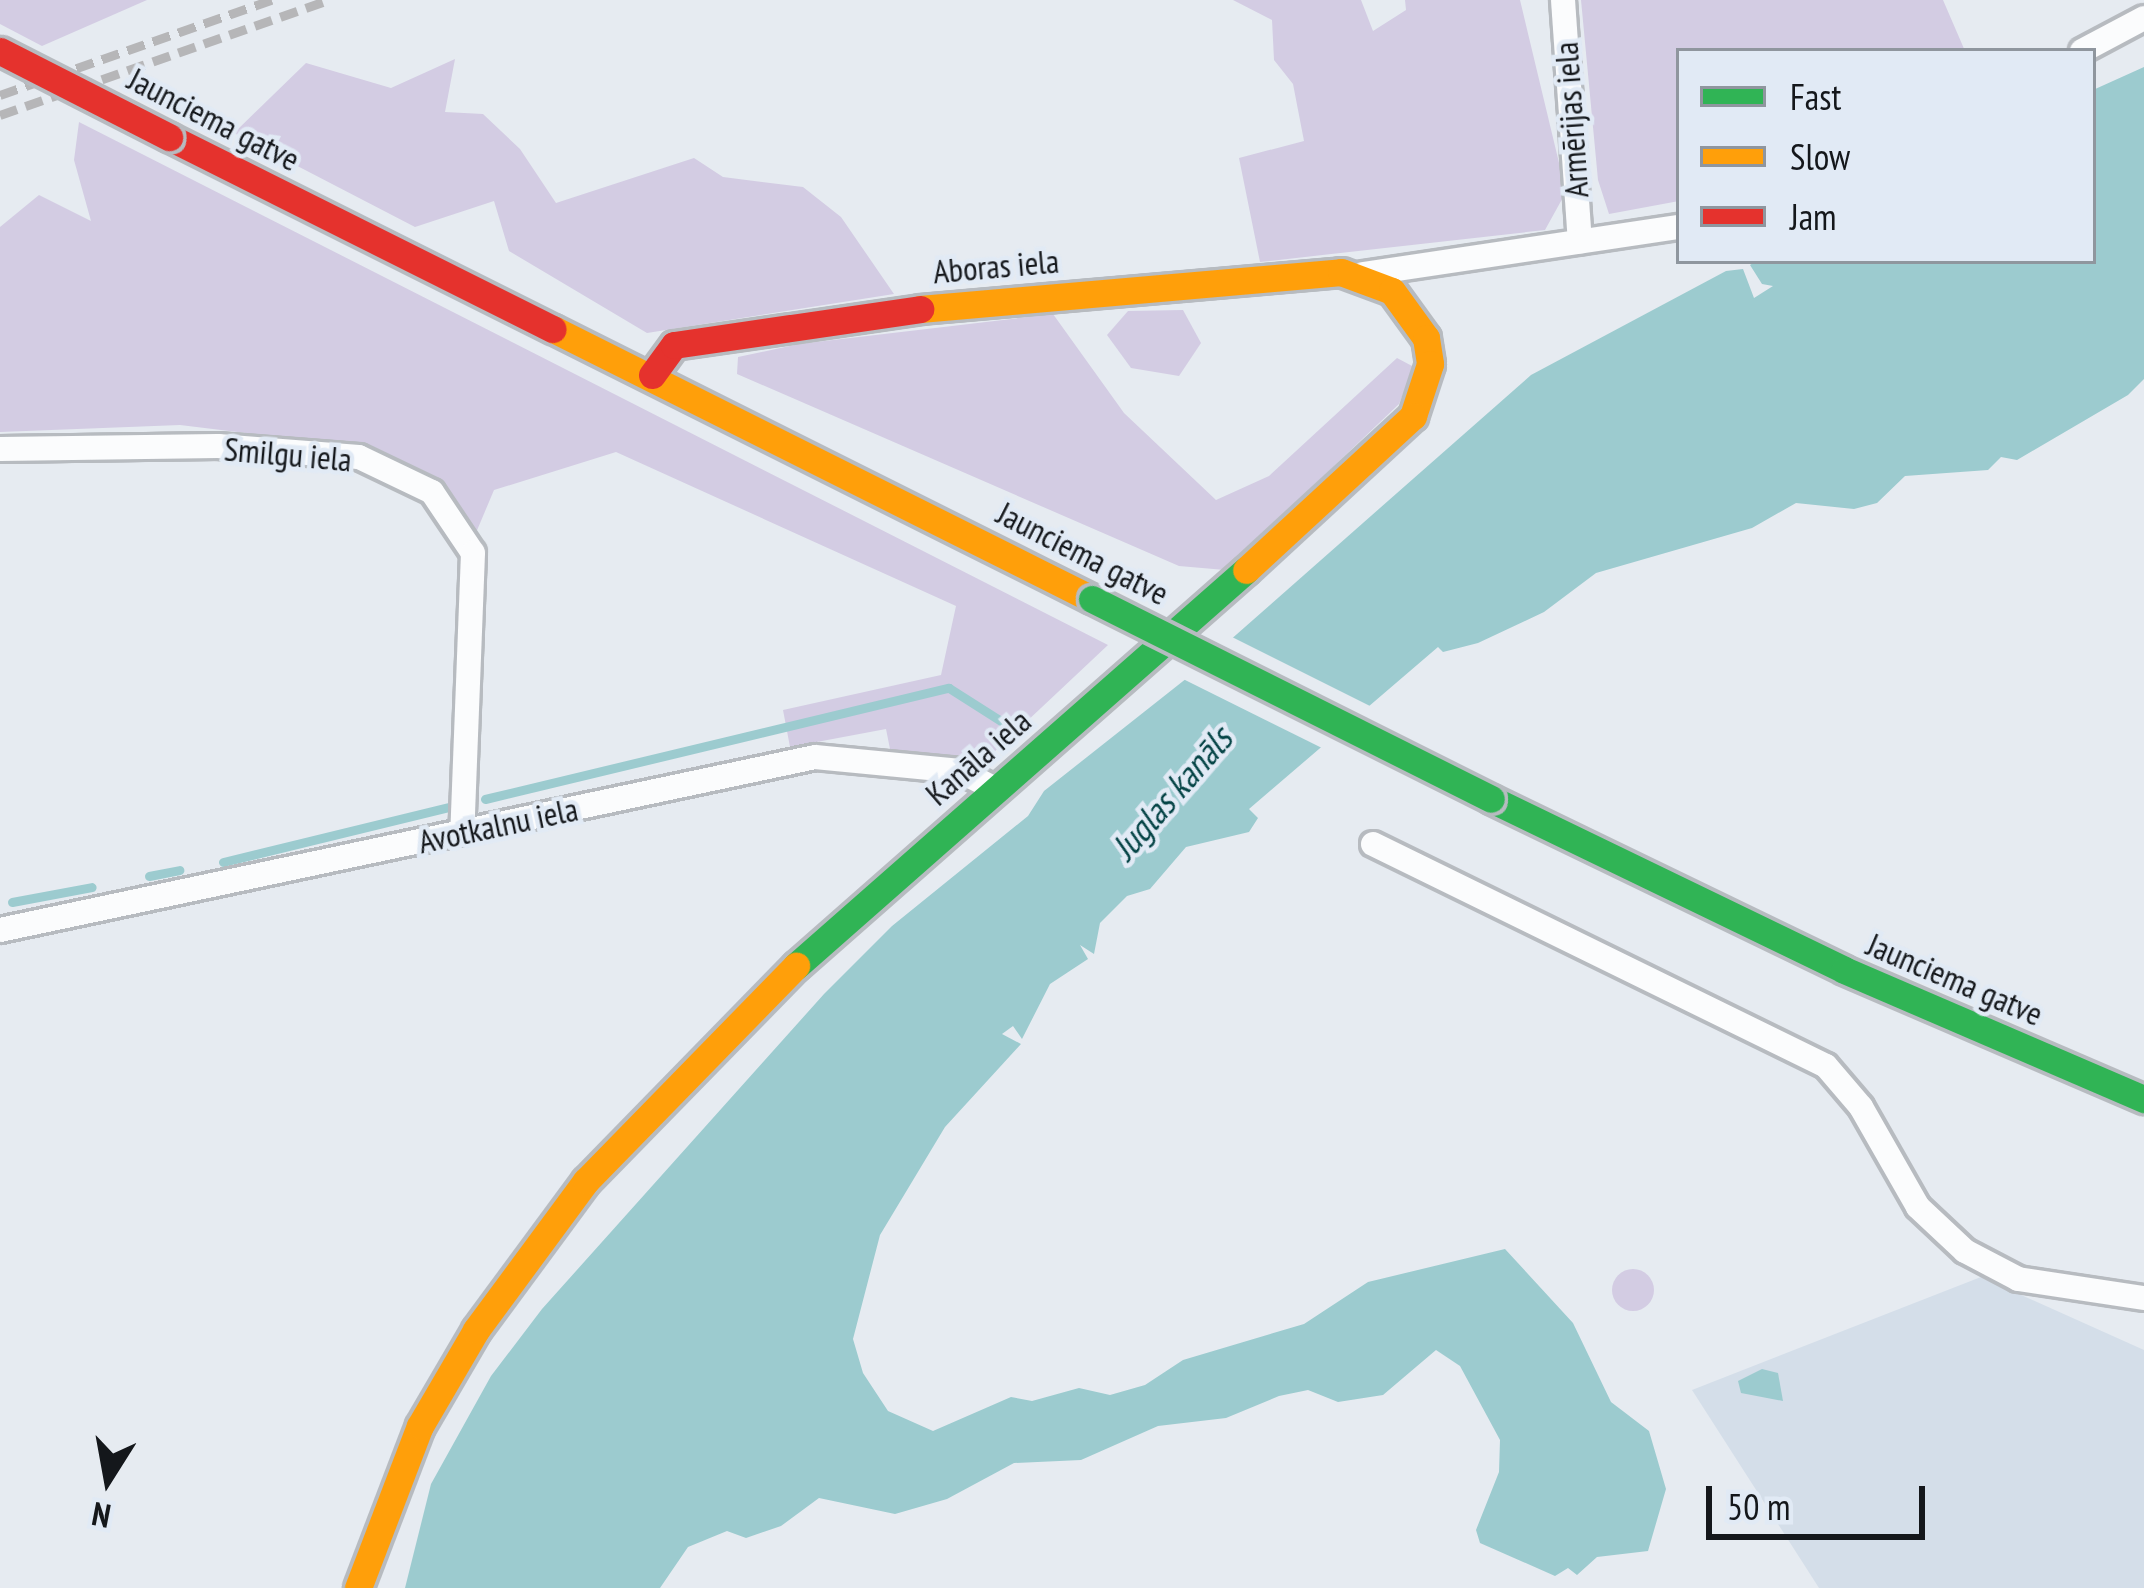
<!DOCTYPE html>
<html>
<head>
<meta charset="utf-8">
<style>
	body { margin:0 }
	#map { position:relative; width:2144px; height:1588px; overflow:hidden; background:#e6ebf1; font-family:"PT Sans Narrow",sans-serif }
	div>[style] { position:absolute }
	.built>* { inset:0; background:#d4dee9 }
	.green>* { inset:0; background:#d3cce3 }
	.round { border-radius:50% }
	.water>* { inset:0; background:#9ccbcf }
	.pier>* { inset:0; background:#e6ebf1 }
	.stream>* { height:9px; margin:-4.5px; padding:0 4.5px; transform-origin:4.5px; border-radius:4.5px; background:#9ccbcf }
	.roads { filter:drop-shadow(3px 0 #b7bbc0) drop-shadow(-3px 0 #b7bbc0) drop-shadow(0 3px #b7bbc0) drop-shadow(0 -3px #b7bbc0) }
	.street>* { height:24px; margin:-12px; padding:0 12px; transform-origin:12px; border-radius:12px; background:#fbfcfd }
	.fast>* { height:27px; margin:-13.5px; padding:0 13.5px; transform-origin:13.5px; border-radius:13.5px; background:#30b455 }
	.slow>* { height:27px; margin:-13.5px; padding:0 13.5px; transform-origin:13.5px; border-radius:13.5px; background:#ff9f0a }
	.jam>* { height:27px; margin:-13.5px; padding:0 13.5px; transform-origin:13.5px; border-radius:13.5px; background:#e5322d }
	.rail>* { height:9px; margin-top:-4.5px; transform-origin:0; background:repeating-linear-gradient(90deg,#b6b6b8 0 18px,transparent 0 27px) }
	.bridges { filter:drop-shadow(3px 0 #b7bbc0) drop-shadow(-3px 0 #b7bbc0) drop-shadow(0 3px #b7bbc0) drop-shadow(0 -3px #b7bbc0) }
	.fast-bridge>* { height:27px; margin:-13.5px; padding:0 13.5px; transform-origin:13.5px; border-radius:13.5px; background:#30b455 }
	.jam-bridge>* { height:27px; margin:-13.5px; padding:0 13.5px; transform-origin:13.5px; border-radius:13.5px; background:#e5322d }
	span { translate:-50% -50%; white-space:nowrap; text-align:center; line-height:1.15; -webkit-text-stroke:9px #e1eaf5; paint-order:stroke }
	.street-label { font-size:33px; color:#14171b }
	.water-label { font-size:36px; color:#054446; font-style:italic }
	.legend { position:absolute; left:1676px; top:48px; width:420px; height:216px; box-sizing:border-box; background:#e1eaf5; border:3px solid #8f969e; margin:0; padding:15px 21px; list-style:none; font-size:36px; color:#14171b }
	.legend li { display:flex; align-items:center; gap:24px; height:60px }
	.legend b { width:60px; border:3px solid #8f969e }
	.north { position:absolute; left:48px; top:1420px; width:120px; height:120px; -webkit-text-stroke:9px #e1eaf5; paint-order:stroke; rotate:191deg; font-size:33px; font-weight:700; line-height:48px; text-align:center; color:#14171b }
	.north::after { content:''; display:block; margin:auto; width:42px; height:54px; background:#14171b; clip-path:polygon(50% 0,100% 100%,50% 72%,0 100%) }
	.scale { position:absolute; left:1706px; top:1486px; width:219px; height:54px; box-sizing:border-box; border:6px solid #14171b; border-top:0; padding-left:15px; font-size:36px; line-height:42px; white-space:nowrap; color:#14171b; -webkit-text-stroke:9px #e1eaf5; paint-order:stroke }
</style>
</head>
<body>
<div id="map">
	<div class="built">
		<div style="clip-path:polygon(1981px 1277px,2144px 1350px,2144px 1588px,1819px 1588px,1692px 1390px)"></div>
	</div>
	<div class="green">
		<div style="clip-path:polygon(0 0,147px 0,42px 46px,0 24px)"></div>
		<div style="clip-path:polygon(1233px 0,1361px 0,1373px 31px,1406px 10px,1405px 0,1520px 0,1566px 192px,1545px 230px,1260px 262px,1239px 158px,1304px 141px,1293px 84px,1274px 60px,1272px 20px)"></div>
		<div style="clip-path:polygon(1581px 0,1943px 0,1965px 51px,1679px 51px,1679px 201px,1609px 214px,1598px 180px)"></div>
		<div style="clip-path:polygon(455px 59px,445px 112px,483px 114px,520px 149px,556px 203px,694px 158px,723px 177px,803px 187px,841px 217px,894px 294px,647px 333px,509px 251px,494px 201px,415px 227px,234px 133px,306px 63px,391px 88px)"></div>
		<div style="clip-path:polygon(79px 122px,1108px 645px,958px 786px,894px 769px,886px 729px,790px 747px,783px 710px,941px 675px,956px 606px,616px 452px,494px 490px,470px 547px,469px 533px,353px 446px,180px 425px,0 432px,0 227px,39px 195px,91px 221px,74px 160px)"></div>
		<div style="clip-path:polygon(1183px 310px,1201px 343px,1179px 376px,1131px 368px,1107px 335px,1128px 311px)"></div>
		<div style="clip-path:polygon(1053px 314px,1124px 413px,1216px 500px,1269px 476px,1397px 358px,1414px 367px,1399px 404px,1225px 570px,1179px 566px,737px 374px,738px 357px,799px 344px)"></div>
		<div class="round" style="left:1612px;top:1269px;width:42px;height:42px"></div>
	</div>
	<div class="water">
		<div style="clip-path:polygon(2144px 67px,2144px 379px,2128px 395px,2017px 460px,2001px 457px,1988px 470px,1905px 476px,1877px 503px,1854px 509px,1796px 503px,1752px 528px,1596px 573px,1544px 612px,1478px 643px,1443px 652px,1438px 647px,1249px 809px,1258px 818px,1249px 832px,1186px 847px,1150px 889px,1127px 896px,1100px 923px,1094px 954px,1080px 945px,1088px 959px,1050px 984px,1022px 1039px,1013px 1026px,1002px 1034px,1021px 1044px,945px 1127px,880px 1235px,853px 1339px,863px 1373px,888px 1411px,933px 1431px,1011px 1397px,1032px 1401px,1079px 1388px,1110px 1395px,1145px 1385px,1183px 1360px,1304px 1324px,1368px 1282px,1505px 1249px,1573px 1323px,1611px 1402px,1649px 1431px,1666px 1489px,1648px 1551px,1597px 1557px,1577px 1575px,1568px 1568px,1555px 1576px,1480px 1543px,1476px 1530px,1499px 1472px,1500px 1440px,1460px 1366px,1436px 1350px,1383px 1395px,1338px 1402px,1308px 1390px,1279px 1396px,1226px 1418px,1158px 1426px,1081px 1460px,1014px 1463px,947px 1499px,895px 1514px,819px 1498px,781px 1526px,746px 1538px,727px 1531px,688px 1547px,660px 1588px,405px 1588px,431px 1484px,491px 1376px,542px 1309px,824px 994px,892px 926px,1028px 816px,1044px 791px,1187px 678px,1531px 375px,1726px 271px,1743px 269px,1754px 298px,1773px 286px,1762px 284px,1750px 265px,1756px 261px,2093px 261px,2093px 90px)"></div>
		<div style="clip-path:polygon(1762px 1369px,1778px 1373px,1783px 1401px,1741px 1393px,1738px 1381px)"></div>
	</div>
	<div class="pier">
		<div style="clip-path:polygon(1224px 633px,1376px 709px,1324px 749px,1177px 676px)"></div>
	</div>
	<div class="stream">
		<div style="left:485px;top:799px;width:477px;rotate:-13.5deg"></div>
		<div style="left:949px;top:688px;width:82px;rotate:32.5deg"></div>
		<div style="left:223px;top:862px;width:232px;rotate:-13.7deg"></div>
		<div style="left:149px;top:876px;width:31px;rotate:-11deg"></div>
		<div style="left:12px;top:902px;width:81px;rotate:-10.6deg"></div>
	</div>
	<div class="roads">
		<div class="street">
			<div style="left:1563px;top:0;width:242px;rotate:86deg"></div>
			<div style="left:2082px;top:51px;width:70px;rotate:-28deg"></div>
			<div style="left:1363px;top:274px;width:319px;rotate:-8.5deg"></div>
			<div style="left:0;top:449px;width:218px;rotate:-0.8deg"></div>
			<div style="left:218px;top:446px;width:141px;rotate:4.5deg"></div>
			<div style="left:359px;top:457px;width:81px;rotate:25.6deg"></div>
			<div style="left:432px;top:492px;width:73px;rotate:56.1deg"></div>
			<div style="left:473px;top:553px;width:280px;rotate:92.2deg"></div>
			<div style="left:1373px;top:844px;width:504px;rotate:26.11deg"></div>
			<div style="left:1826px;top:1066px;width:54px;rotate:49.5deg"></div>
			<div style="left:1861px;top:1107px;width:115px;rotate:60.3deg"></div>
			<div style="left:1918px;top:1207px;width:64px;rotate:43.1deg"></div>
			<div style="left:1965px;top:1251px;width:60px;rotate:27.8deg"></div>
			<div style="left:2018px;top:1279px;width:127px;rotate:8.6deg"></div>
			<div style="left:0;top:930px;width:833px;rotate:-11.98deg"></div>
			<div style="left:815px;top:757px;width:146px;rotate:5.5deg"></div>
			<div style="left:960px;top:771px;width:39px;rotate:27deg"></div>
		</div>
		<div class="fast">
			<div style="left:1491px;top:799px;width:392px;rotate:25.8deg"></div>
			<div style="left:1844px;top:970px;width:327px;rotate:23.3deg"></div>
			<div style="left:796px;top:966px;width:599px;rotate:-41.35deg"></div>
		</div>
		<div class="slow">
			<div style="left:920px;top:309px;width:423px;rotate:-5deg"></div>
			<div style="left:1341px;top:272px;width:54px;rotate:20.4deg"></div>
			<div style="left:1392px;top:291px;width:58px;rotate:54.1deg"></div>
			<div style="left:1426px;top:338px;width:26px;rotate:81deg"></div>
			<div style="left:1430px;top:364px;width:55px;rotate:108.1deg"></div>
			<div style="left:1413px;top:416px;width:227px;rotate:137.3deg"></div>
			<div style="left:553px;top:329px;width:603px;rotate:26.61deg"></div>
			<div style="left:358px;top:1588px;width:173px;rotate:-69.1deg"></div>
			<div style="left:420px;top:1426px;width:111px;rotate:-59.7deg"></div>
			<div style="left:476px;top:1330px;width:185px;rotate:-53.6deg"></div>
			<div style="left:586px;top:1181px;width:301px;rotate:-45.7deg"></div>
		</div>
		<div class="jam">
			<div style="left:169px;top:137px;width:429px;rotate:26.6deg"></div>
			<div style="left:652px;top:375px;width:37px;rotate:-54deg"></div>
			<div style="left:674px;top:345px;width:249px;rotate:-8.3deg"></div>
		</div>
	</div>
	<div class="rail">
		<div style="left:0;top:95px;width:288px;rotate:-19.3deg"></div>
		<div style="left:0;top:115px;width:349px;rotate:-19.3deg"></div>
	</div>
	<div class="bridges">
		<div class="fast-bridge">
			<div style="left:1092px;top:599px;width:446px;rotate:26.6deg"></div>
		</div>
		<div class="jam-bridge">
			<div style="left:0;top:51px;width:190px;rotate:27deg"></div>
		</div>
	</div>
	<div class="street-label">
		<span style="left:214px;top:119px;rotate:27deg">Jaunciema gatve</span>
		<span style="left:1571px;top:120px;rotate:-94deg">Armērijas iela</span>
		<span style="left:996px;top:266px;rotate:-5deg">Aboras iela</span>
		<span style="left:288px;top:454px;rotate:5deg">Smilgu iela</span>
		<span style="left:1083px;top:553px;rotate:27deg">Jaunciema gatve</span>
		<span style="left:978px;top:757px;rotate:-41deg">Kanāla iela</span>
		<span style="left:498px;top:825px;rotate:-12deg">Avotkalnu iela</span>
		<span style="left:1955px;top:979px;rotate:23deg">Jaunciema gatve</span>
	</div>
	<div class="water-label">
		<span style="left:1171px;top:793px;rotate:-49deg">Juglas kanāls</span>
	</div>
	<ul class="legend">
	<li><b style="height:15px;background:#30b455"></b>Fast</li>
	<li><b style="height:15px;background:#ff9f0a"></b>Slow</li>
	<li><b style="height:15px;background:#e5322d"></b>Jam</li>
	</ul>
	<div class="north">N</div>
	<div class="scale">50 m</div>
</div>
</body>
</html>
